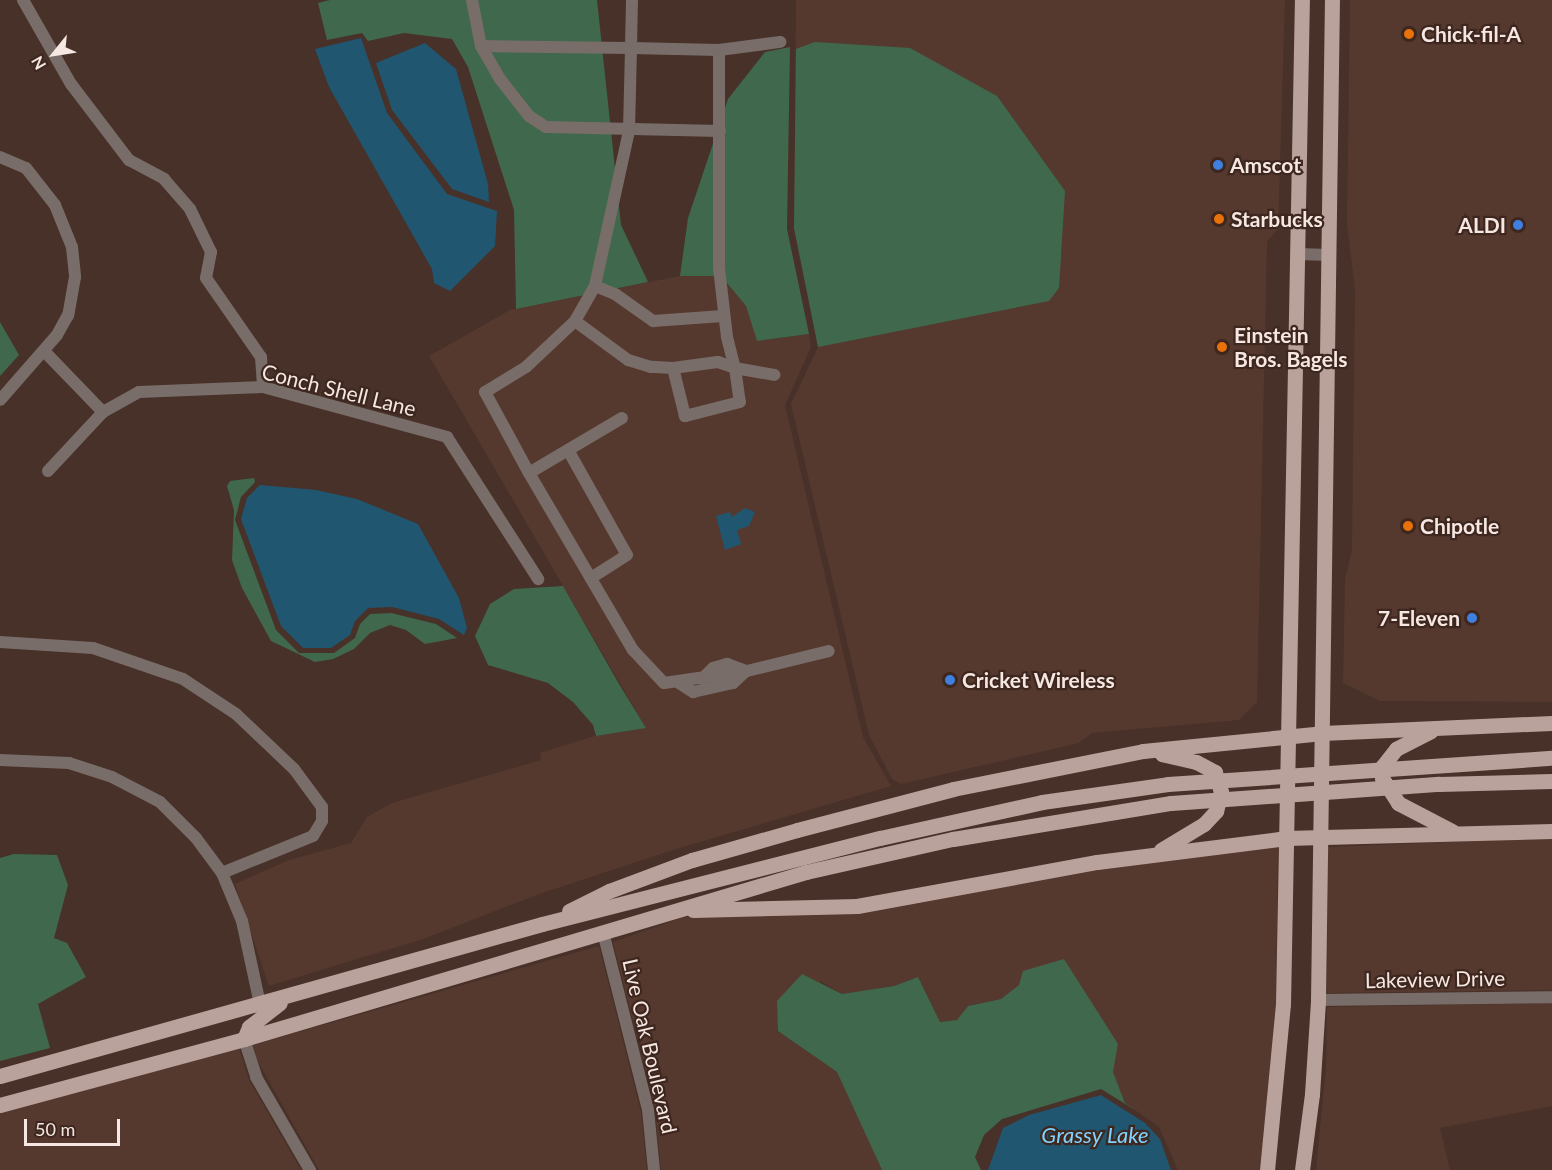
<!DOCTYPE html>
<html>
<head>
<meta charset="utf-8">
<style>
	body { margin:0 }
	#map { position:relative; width:1552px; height:1170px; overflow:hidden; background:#473129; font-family:Lato,sans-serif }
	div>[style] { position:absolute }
	.built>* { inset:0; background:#56392e }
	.green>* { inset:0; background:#40684d }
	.water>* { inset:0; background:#215670 }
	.street>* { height:12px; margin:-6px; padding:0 6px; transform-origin:6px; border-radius:6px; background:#796d6a }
	.primary>* { height:15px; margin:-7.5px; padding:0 7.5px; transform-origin:7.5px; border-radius:7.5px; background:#baa29c }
	.dots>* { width:16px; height:16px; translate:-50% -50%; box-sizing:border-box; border:3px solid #3d271f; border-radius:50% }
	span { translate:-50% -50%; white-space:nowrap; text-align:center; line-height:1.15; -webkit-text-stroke:4.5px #3d271f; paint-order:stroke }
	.poi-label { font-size:21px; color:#f6e7e2; font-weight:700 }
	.left { translate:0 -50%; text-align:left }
	.right { translate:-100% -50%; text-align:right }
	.street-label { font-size:21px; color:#f6e7e2 }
	.water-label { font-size:22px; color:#81d2fd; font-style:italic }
	.north { position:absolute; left:24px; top:24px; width:60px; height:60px; -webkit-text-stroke:4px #3d271f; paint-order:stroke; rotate:240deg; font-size:16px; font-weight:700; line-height:24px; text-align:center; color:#f6e7e2 }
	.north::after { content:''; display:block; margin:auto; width:21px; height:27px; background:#f6e7e2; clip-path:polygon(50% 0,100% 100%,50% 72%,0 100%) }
	.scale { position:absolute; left:24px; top:1119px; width:96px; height:27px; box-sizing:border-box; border:3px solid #f6e7e2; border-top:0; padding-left:8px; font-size:18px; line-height:21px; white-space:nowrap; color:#f6e7e2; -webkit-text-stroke:4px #3d271f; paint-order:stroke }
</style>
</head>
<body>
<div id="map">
	<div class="built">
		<div style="clip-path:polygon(796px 0,1285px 0,1278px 229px,1267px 241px,1257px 702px,1239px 720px,1092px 733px,1079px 743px,901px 784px,892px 779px,869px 735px,791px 404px,818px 347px,794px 228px)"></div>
		<div style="clip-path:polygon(1350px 0,1552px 0,1552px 702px,1380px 701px,1343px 683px,1345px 579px,1352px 550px,1355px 289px,1347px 224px)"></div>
		<div style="clip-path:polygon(680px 276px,720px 276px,746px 306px,757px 341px,809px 334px,811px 347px,785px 405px,863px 737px,891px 786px,676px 849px,539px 894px,426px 938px,269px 986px,235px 884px,289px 860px,351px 843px,367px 817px,392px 803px,541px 760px,540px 753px,595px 736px,646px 728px,429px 356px,510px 310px)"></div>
		<div style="clip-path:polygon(1552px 838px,1552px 990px,1327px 993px,1328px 847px)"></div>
		<div style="clip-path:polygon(1278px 846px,1276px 1004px,1260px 1170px,1178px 1170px,1159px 1127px,1125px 1103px,1113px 1072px,1118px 1044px,1019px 985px,1001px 999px,968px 1006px,957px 1020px,940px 1022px,918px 977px,894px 986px,842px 994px,821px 981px,778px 1031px,837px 1072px,882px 1170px,661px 1170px,655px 1108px,613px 942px,684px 917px,858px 912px,1098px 869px)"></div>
		<div style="clip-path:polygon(599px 946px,641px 1112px,647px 1170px,319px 1170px,256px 1058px,253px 1045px)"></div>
		<div style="clip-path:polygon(1552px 1003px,1552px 1106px,1440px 1128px,1450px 1170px,1316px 1170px,1326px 1067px,1327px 1007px)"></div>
		<div style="clip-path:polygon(239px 1049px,249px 1080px,301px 1170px,0 1170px,0 1112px)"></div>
	</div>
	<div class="green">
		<div style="clip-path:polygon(330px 0,597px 0,621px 225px,648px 282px,516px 309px,514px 210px,468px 67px,452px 39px,404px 33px,368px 41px,362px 33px,327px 40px,318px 3px)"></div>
		<div style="clip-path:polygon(815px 42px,910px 48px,997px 96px,1065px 191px,1059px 288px,1049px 301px,818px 347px,794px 228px,796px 49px)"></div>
		<div style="clip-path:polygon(790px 47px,787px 229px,809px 334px,757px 341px,746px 306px,721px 276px,680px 276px,688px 218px,728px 99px,765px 52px)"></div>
		<div style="clip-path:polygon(0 322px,19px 355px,0 376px)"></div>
		<div style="clip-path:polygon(254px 478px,255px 482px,241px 497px,235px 520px,276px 630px,299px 653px,334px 653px,355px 638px,360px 624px,370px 614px,391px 613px,436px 624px,457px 638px,425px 644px,406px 630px,390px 625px,370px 633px,354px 649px,333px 659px,315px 662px,271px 641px,242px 588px,232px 560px,234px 510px,227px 486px,230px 481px)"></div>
		<div style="clip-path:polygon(563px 586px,619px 684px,646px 728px,596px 736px,593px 725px,573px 702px,548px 683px,488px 665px,475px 636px,490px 604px,514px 589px)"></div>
		<div style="clip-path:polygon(14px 854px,57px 855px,68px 885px,54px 938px,67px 943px,86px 977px,38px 1004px,50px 1048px,0 1061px,0 858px)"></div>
		<div style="clip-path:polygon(1064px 959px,1118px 1044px,1113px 1072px,1125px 1103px,1135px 1110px,1101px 1089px,1002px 1119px,984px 1135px,975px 1157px,981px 1170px,882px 1170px,837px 1072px,778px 1031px,777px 1001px,802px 974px,842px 994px,894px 986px,918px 977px,940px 1022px,957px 1020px,968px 1006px,1001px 999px,1019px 985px,1023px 971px)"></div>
	</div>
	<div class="water">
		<div style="clip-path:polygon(361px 38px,387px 113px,447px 194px,497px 211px,495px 246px,450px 291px,434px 283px,432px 269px,329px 87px,315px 49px)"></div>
		<div style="clip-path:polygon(425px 43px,456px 69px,488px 184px,489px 202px,452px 189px,392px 110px,376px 63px)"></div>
		<div style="clip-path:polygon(260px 485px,316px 490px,357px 499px,418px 524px,459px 598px,467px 628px,464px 635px,439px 619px,392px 607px,368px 608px,355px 621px,350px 635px,331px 648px,303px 648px,281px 626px,241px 519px,247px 498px)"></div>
		<div style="clip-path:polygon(745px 508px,755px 512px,749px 526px,737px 530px,741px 544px,725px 550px,716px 516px,730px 512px,732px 517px)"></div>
		<div style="clip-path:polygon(1101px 1095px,1145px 1123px,1160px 1139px,1171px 1170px,988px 1170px,1003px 1128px,1029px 1115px)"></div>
	</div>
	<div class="street">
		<div style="left:23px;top:0;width:97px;rotate:60.3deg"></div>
		<div style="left:71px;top:84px;width:96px;rotate:52.7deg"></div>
		<div style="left:129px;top:160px;width:40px;rotate:28deg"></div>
		<div style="left:164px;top:179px;width:40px;rotate:49deg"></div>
		<div style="left:190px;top:209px;width:48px;rotate:64deg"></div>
		<div style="left:211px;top:252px;width:26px;rotate:101deg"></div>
		<div style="left:206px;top:278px;width:96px;rotate:55.2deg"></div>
		<div style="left:261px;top:357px;width:30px;rotate:86deg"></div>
		<div style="left:472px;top:0;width:47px;rotate:78.9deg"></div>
		<div style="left:481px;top:46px;width:38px;rotate:60deg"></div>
		<div style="left:500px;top:79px;width:47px;rotate:51.9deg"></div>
		<div style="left:529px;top:116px;width:20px;rotate:33deg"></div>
		<div style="left:546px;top:127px;width:174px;rotate:1.3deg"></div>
		<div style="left:632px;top:0;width:48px;rotate:91.2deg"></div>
		<div style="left:631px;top:48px;width:88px;rotate:1.3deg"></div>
		<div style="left:719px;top:50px;width:218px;rotate:90deg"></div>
		<div style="left:719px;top:268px;width:69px;rotate:83.4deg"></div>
		<div style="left:727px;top:337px;width:32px;rotate:76deg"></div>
		<div style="left:735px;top:368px;width:40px;rotate:10deg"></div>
		<div style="left:481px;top:46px;width:150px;rotate:0.8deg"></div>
		<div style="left:631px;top:48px;width:83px;rotate:91.4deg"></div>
		<div style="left:629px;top:131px;width:159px;rotate:102.4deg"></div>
		<div style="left:719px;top:50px;width:62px;rotate:-7.5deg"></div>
		<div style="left:0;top:157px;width:28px;rotate:23deg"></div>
		<div style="left:26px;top:168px;width:47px;rotate:51.9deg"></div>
		<div style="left:55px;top:205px;width:45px;rotate:68deg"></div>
		<div style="left:72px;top:247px;width:30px;rotate:84deg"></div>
		<div style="left:75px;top:277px;width:39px;rotate:100deg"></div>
		<div style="left:68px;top:315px;width:23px;rotate:119deg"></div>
		<div style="left:57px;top:335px;width:86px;rotate:131.2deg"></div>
		<div style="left:1298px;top:254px;width:31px;rotate:2deg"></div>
		<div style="left:575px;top:321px;width:67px;rotate:136.8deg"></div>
		<div style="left:526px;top:367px;width:48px;rotate:148.6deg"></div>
		<div style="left:485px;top:392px;width:92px;rotate:61.5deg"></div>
		<div style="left:529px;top:473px;width:108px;rotate:-30.6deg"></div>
		<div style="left:44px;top:351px;width:85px;rotate:46deg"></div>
		<div style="left:718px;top:362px;width:18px;rotate:19deg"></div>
		<div style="left:735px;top:368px;width:34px;rotate:82deg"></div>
		<div style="left:740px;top:402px;width:57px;rotate:165.7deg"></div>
		<div style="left:685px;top:416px;width:49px;rotate:-104deg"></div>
		<div style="left:673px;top:368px;width:45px;rotate:-7.6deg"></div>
		<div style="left:673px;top:368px;width:22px;rotate:-177deg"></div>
		<div style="left:651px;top:367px;width:24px;rotate:-163deg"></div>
		<div style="left:628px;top:360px;width:66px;rotate:-143.7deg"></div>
		<div style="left:575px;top:321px;width:40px;rotate:-60.3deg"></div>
		<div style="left:595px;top:286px;width:22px;rotate:22deg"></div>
		<div style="left:615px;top:294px;width:47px;rotate:35.4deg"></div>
		<div style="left:653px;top:321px;width:70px;rotate:-4.1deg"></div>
		<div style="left:568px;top:450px;width:120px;rotate:60.7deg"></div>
		<div style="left:627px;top:555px;width:43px;rotate:147.4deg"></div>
		<div style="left:48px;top:471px;width:81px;rotate:-47deg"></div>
		<div style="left:103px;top:412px;width:41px;rotate:-29.1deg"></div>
		<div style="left:139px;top:392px;width:124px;rotate:-2.3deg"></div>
		<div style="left:263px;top:387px;width:191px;rotate:15.2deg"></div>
		<div style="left:447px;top:437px;width:169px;rotate:57.3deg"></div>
		<div style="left:529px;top:473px;width:205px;rotate:59.6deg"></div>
		<div style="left:633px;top:650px;width:45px;rotate:46.8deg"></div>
		<div style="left:664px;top:683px;width:84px;rotate:-8.2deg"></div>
		<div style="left:747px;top:671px;width:84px;rotate:-13.7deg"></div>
		<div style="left:0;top:642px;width:93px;rotate:3.7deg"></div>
		<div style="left:93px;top:648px;width:95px;rotate:19deg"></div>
		<div style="left:183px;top:679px;width:64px;rotate:33.4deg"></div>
		<div style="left:236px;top:714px;width:80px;rotate:43.5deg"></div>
		<div style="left:294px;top:769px;width:47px;rotate:53.6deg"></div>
		<div style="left:322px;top:807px;width:14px;rotate:90deg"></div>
		<div style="left:322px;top:821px;width:17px;rotate:121deg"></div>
		<div style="left:313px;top:836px;width:98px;rotate:157.9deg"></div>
		<div style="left:702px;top:679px;width:16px;rotate:-45deg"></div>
		<div style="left:713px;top:668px;width:15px;rotate:-16deg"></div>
		<div style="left:727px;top:664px;width:20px;rotate:20deg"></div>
		<div style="left:679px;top:683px;width:17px;rotate:33deg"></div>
		<div style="left:693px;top:692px;width:41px;rotate:-12.7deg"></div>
		<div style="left:733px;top:683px;width:16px;rotate:-43deg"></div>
		<div style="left:0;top:760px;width:69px;rotate:2.5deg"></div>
		<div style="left:69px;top:763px;width:45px;rotate:18deg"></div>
		<div style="left:112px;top:777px;width:54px;rotate:27.5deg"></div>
		<div style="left:160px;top:802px;width:51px;rotate:45deg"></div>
		<div style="left:196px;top:838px;width:44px;rotate:53.4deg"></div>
		<div style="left:222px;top:873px;width:52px;rotate:67.4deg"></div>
		<div style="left:242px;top:921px;width:85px;rotate:77.8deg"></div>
		<div style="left:603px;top:932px;width:184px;rotate:75.8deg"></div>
		<div style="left:648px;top:1110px;width:60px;rotate:84.3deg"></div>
		<div style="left:1318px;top:1000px;width:234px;rotate:-0.7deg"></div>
		<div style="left:244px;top:1039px;width:40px;rotate:72deg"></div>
		<div style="left:256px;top:1077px;width:108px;rotate:59.9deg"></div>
	</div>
	<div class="primary">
		<div style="left:1431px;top:731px;width:39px;rotate:153deg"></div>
		<div style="left:1396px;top:749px;width:23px;rotate:128deg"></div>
		<div style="left:1382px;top:767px;width:11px;rotate:90deg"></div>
		<div style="left:1382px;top:778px;width:30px;rotate:57deg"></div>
		<div style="left:1398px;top:803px;width:61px;rotate:27.4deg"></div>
		<div style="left:1161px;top:850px;width:50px;rotate:-31.2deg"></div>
		<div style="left:1204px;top:824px;width:18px;rotate:-47deg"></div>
		<div style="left:1216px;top:811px;width:20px;rotate:-75deg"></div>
		<div style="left:1221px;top:792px;width:21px;rotate:-107deg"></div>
		<div style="left:1215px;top:772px;width:21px;rotate:-152deg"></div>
		<div style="left:1196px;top:762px;width:35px;rotate:-167deg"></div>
		<div style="left:693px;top:910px;width:164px;rotate:-1.4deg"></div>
		<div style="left:857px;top:906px;width:244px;rotate:-10.4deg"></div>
		<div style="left:1097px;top:862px;width:191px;rotate:-7.2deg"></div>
		<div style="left:1286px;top:838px;width:266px;rotate:-1.5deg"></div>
		<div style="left:569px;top:911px;width:45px;rotate:-26.6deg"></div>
		<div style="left:609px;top:891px;width:89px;rotate:-20.5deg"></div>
		<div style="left:692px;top:860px;width:109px;rotate:-15.9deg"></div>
		<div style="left:797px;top:830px;width:161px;rotate:-14.7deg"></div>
		<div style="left:953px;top:789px;width:194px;rotate:-11.3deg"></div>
		<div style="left:1143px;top:751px;width:180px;rotate:-5.7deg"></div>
		<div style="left:1322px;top:733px;width:230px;rotate:-2.5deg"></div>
		<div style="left:244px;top:1039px;width:13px;rotate:-67deg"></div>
		<div style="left:249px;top:1027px;width:39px;rotate:-38deg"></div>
		<div style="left:0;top:1076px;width:563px;rotate:-15.67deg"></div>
		<div style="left:542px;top:924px;width:349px;rotate:-14.3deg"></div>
		<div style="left:880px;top:838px;width:166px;rotate:-12.5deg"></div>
		<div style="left:1042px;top:802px;width:127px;rotate:-8.1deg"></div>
		<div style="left:1168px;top:784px;width:385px;rotate:-3.9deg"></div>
		<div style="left:0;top:1105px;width:253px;rotate:-15.1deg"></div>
		<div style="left:244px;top:1039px;width:586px;rotate:-16.55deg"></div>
		<div style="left:806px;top:872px;width:151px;rotate:-12.7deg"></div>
		<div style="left:953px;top:839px;width:221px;rotate:-9.4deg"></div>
		<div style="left:1171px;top:803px;width:269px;rotate:-4.1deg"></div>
		<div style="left:1439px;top:784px;width:113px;rotate:-1.5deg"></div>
		<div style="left:1267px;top:1170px;width:167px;rotate:-84.5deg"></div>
		<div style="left:1283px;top:1004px;width:1004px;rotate:-88.92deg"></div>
		<div style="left:1302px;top:1170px;width:77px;rotate:-82.5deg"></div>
		<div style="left:1312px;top:1094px;width:94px;rotate:-86.3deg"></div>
		<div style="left:1318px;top:1000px;width:1000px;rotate:-89.2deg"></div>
	</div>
	<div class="dots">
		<div style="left:1409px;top:34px;background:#e8710a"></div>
		<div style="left:1218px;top:165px;background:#3f7fe0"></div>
		<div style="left:1219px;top:219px;background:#e8710a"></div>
		<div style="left:1518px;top:225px;background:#3f7fe0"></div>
		<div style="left:1222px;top:347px;background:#e8710a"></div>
		<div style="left:1408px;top:526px;background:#e8710a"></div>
		<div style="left:1472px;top:618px;background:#3f7fe0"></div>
		<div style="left:950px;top:680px;background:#3f7fe0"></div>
	</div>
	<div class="poi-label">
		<span class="left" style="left:1421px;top:34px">Chick-fil-A</span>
		<span class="left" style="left:1230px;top:165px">Amscot</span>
		<span class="left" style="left:1231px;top:219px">Starbucks</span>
		<span class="right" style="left:1506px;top:225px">ALDI</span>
		<span class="left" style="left:1234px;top:347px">Einstein<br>Bros. Bagels</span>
		<span class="left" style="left:1420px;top:526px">Chipotle</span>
		<span class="right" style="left:1460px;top:618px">7-Eleven</span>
		<span class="left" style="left:962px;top:680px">Cricket Wireless</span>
	</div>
	<div class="street-label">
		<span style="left:339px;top:390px;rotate:14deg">Conch Shell Lane</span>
		<span style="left:1435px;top:979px;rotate:-1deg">Lakeview Drive</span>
		<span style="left:650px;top:1046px;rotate:77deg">Live Oak Boulevard</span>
	</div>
	<div class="water-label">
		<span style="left:1095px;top:1135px">Grassy Lake</span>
	</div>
	<div class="north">N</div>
	<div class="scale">50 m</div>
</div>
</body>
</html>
